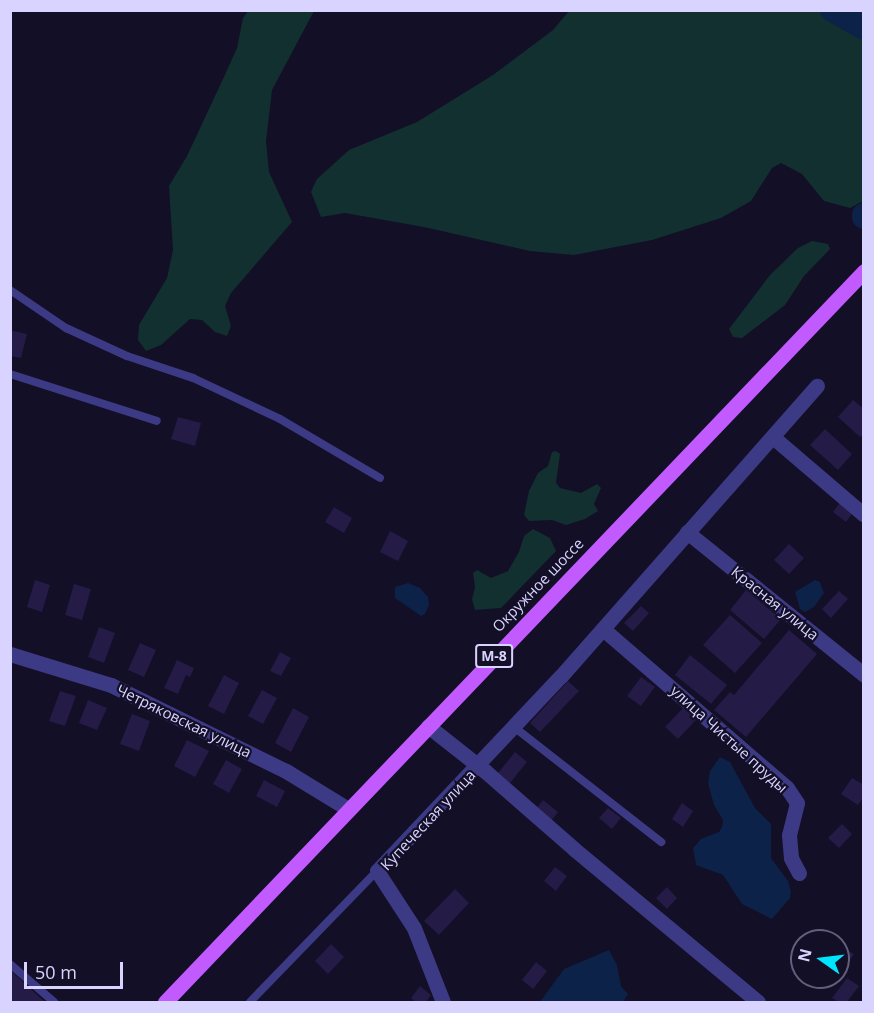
<!DOCTYPE html>
<html>
<head>
<meta charset="utf-8">
<style>
	body { margin:0 }
	#map { position:relative; width:874px; height:1013px; overflow:hidden; background:#130f26; font-family:"Open Sans",sans-serif }
	div>[style] { position:absolute }
	.green>* { inset:0; background:#12302f }
	.water>* { inset:0; background:#0c2248 }
	.river>* { height:24px; margin:-12px; padding:0 12px; transform-origin:12px; border-radius:12px; background:#0c2248 }
	.building>* { inset:0; background:#241b47 }
	.lane>* { height:8px; margin:-4px; padding:0 4px; transform-origin:4px; border-radius:4px; background:#3d3a85 }
	.street>* { height:15px; margin:-7.5px; padding:0 7.5px; transform-origin:7.5px; border-radius:7.5px; background:#3d3a85 }
	.primary>* { height:15px; margin:-7.5px; padding:0 7.5px; transform-origin:7.5px; border-radius:7.5px; background:#c25bff }
	span { translate:-50% -50%; white-space:nowrap; text-align:center; line-height:1.15; -webkit-text-stroke:4.5px #130f26; paint-order:stroke }
	.shield-label span { padding:2px 4px; background:#130f26; border:2px solid; border-radius:4px; -webkit-text-stroke-width:0 }
	.shield-label { font-size:14px; color:#d9d4ff; font-weight:700 }
	.street-label { font-size:15px; color:#d9d4ff }
	.frame { position:absolute; inset:0; border:12px solid #d9d4ff; pointer-events:none }
	.north { position:absolute; left:790px; top:929px; width:60px; height:60px; box-sizing:border-box; background:#130f26; border:2px solid #625e7d; border-radius:50%; rotate:284deg; font-size:16px; font-weight:700; line-height:24px; text-align:center; color:#d9d4ff }
	.north::after { content:''; display:block; margin:auto; width:21px; height:27px; background:#00e5ff; clip-path:polygon(50% 0,100% 100%,50% 72%,0 100%) }
	.scale { position:absolute; left:24px; top:962px; width:99px; height:27px; box-sizing:border-box; border:3px solid #d9d4ff; border-top:0; padding-left:8px; font-size:18px; line-height:21px; white-space:nowrap; color:#d9d4ff; -webkit-text-stroke:4px #130f26; paint-order:stroke }
</style>
</head>
<body>
<div id="map">
	<div class="green">
		<div style="clip-path:polygon(249px 10px,314px 11px,272px 90px,266px 141px,269px 172px,292px 222px,231px 293px,225px 306px,231px 326px,227px 336px,215px 332px,202px 320px,190px 319px,161px 345px,146px 351px,138px 340px,139px 325px,167px 278px,173px 250px,169px 186px,187px 156px,223px 79px,237px 48px,243px 18px)"></div>
		<div style="clip-path:polygon(569px 11px,863px 11px,863px 201px,850px 208px,824px 201px,802px 174px,781px 163px,772px 168px,751px 201px,721px 218px,652px 240px,574px 255px,530px 251px,424px 227px,345px 213px,321px 217px,311px 192px,317px 179px,349px 150px,417px 122px,493px 75px,553px 30px)"></div>
		<div style="clip-path:polygon(812px 241px,828px 244px,830px 249px,804px 276px,785px 305px,742px 338px,733px 337px,729px 329px,770px 275px,798px 248px)"></div>
		<div style="clip-path:polygon(556px 451px,560px 454px,556px 483px,560px 488px,581px 493px,597px 484px,601px 488px,594px 504px,598px 511px,585px 519px,566px 525px,552px 520px,529px 521px,524px 515px,529px 491px,538px 473px,548px 466px,552px 452px)"></div>
		<div style="clip-path:polygon(533px 529px,550px 538px,556px 551px,501px 608px,475px 610px,472px 599px,475px 587px,473px 573px,477px 570px,491px 578px,508px 571px,519px 552px,524px 536px)"></div>
	</div>
	<div class="water">
		<div style="clip-path:polygon(815px 580px,820px 582px,824px 593px,814px 607px,805px 612px,800px 609px,795px 592px)"></div>
		<div style="clip-path:polygon(408px 583px,420px 588px,428px 597px,429px 605px,425px 614px,421px 616px,395px 598px,395px 587px)"></div>
		<div style="clip-path:polygon(720px 757px,730px 762px,755px 808px,771px 824px,771px 858px,788px 881px,791px 892px,790px 898px,772px 919px,742px 904px,723px 875px,696px 865px,693px 848px,701px 839px,719px 832px,722px 827px,723px 820px,714px 805px,708px 783px,710px 771px)"></div>
		<div style="clip-path:polygon(609px 950px,617px 965px,621px 986px,628px 994px,623px 1002px,540px 1002px,564px 969px)"></div>
	</div>
	<div class="river">
		<div style="left:832px;top:10px;width:37px;rotate:29deg"></div>
		<div style="left:864px;top:215px;width:2px;rotate:90deg"></div>
	</div>
	<div class="building">
		<div style="clip-path:polygon(10px 330px,27px 334px,21px 358px,10px 356px)"></div>
		<div style="clip-path:polygon(853px 400px,864px 409px,864px 433px,860px 437px,838px 417px)"></div>
		<div style="clip-path:polygon(178px 417px,201px 423px,195px 446px,171px 439px)"></div>
		<div style="clip-path:polygon(825px 429px,852px 454px,838px 470px,810px 445px)"></div>
		<div style="clip-path:polygon(841px 501px,854px 511px,846px 522px,833px 512px)"></div>
		<div style="clip-path:polygon(334px 507px,352px 518px,344px 533px,325px 522px)"></div>
		<div style="clip-path:polygon(390px 531px,408px 541px,398px 561px,380px 552px)"></div>
		<div style="clip-path:polygon(789px 544px,804px 558px,789px 574px,774px 560px)"></div>
		<div style="clip-path:polygon(35px 580px,50px 585px,42px 612px,27px 607px)"></div>
		<div style="clip-path:polygon(74px 584px,91px 589px,82px 620px,65px 615px)"></div>
		<div style="clip-path:polygon(746px 590px,781px 619px,764px 639px,730px 610px)"></div>
		<div style="clip-path:polygon(839px 591px,848px 599px,831px 618px,822px 609px)"></div>
		<div style="clip-path:polygon(641px 606px,649px 613px,633px 631px,624px 623px)"></div>
		<div style="clip-path:polygon(730px 615px,762px 643px,735px 673px,703px 645px)"></div>
		<div style="clip-path:polygon(99px 627px,115px 633px,104px 663px,88px 657px)"></div>
		<div style="clip-path:polygon(789px 630px,817px 654px,746px 737px,714px 710px,730px 692px,734px 695px)"></div>
		<div style="clip-path:polygon(140px 643px,156px 650px,144px 677px,128px 670px)"></div>
		<div style="clip-path:polygon(280px 652px,291px 658px,281px 676px,270px 671px)"></div>
		<div style="clip-path:polygon(690px 655px,727px 685px,711px 704px,675px 675px)"></div>
		<div style="clip-path:polygon(177px 660px,194px 668px,190px 677px,186px 675px,178px 694px,164px 688px)"></div>
		<div style="clip-path:polygon(224px 675px,239px 683px,224px 714px,208px 706px)"></div>
		<div style="clip-path:polygon(641px 677px,655px 687px,641px 706px,627px 696px)"></div>
		<div style="clip-path:polygon(568px 681px,579px 691px,540px 732px,530px 723px)"></div>
		<div style="clip-path:polygon(262px 690px,277px 698px,263px 724px,248px 716px)"></div>
		<div style="clip-path:polygon(60px 691px,76px 696px,65px 726px,49px 721px)"></div>
		<div style="clip-path:polygon(88px 700px,107px 708px,97px 730px,79px 723px)"></div>
		<div style="clip-path:polygon(293px 708px,309px 717px,291px 752px,275px 743px)"></div>
		<div style="clip-path:polygon(683px 708px,696px 720px,678px 739px,665px 727px)"></div>
		<div style="clip-path:polygon(132px 714px,150px 721px,139px 751px,120px 744px)"></div>
		<div style="clip-path:polygon(187px 740px,209px 751px,195px 777px,174px 766px)"></div>
		<div style="clip-path:polygon(515px 752px,527px 762px,510px 783px,498px 773px)"></div>
		<div style="clip-path:polygon(226px 760px,242px 769px,229px 793px,213px 784px)"></div>
		<div style="clip-path:polygon(852px 778px,864px 785px,864px 796px,858px 805px,841px 794px)"></div>
		<div style="clip-path:polygon(264px 780px,285px 791px,277px 807px,256px 796px)"></div>
		<div style="clip-path:polygon(543px 800px,558px 812px,551px 821px,536px 809px)"></div>
		<div style="clip-path:polygon(682px 803px,693px 811px,683px 827px,672px 819px)"></div>
		<div style="clip-path:polygon(608px 808px,621px 818px,612px 829px,599px 818px)"></div>
		<div style="clip-path:polygon(842px 824px,852px 834px,839px 848px,828px 838px)"></div>
		<div style="clip-path:polygon(555px 867px,567px 876px,556px 891px,544px 881px)"></div>
		<div style="clip-path:polygon(667px 887px,677px 898px,667px 909px,656px 898px)"></div>
		<div style="clip-path:polygon(455px 889px,469px 903px,439px 935px,424px 921px)"></div>
		<div style="clip-path:polygon(331px 944px,344px 957px,328px 974px,315px 961px)"></div>
		<div style="clip-path:polygon(845px 949px,854px 954px,846px 966px,838px 961px)"></div>
		<div style="clip-path:polygon(536px 962px,547px 971px,533px 989px,522px 980px)"></div>
		<div style="clip-path:polygon(10px 970px,45px 1002px,10px 1002px)"></div>
		<div style="clip-path:polygon(847px 978px,859px 986px,847px 1002px,839px 1002px,832px 998px)"></div>
		<div style="clip-path:polygon(420px 986px,431px 995px,426px 1002px,416px 1002px,411px 998px)"></div>
	</div>
	<div class="lane">
		<div style="left:10px;top:290px;width:68px;rotate:34.2deg"></div>
		<div style="left:66px;top:328px;width:67px;rotate:24.7deg"></div>
		<div style="left:127px;top:356px;width:70px;rotate:18.4deg"></div>
		<div style="left:193px;top:378px;width:96px;rotate:25.2deg"></div>
		<div style="left:280px;top:419px;width:116px;rotate:30.5deg"></div>
		<div style="left:10px;top:374px;width:154px;rotate:17.7deg"></div>
		<div style="left:514px;top:727px;width:187px;rotate:38deg"></div>
		<div style="left:10px;top:964px;width:58px;rotate:40.8deg"></div>
		<div style="left:250px;top:1002px;width:182px;rotate:-45.9deg"></div>
	</div>
	<div class="street">
		<div style="left:774px;top:438px;width:118px;rotate:40.5deg"></div>
		<div style="left:687px;top:532px;width:228px;rotate:38.9deg"></div>
		<div style="left:603px;top:629px;width:243px;rotate:40.8deg"></div>
		<div style="left:787px;top:788px;width:18px;rotate:56deg"></div>
		<div style="left:797px;top:803px;width:33px;rotate:104deg"></div>
		<div style="left:789px;top:835px;width:23px;rotate:85deg"></div>
		<div style="left:791px;top:858px;width:17px;rotate:62deg"></div>
		<div style="left:10px;top:654px;width:106px;rotate:17.1deg"></div>
		<div style="left:111px;top:685px;width:195px;rotate:26.2deg"></div>
		<div style="left:286px;top:771px;width:73px;rotate:31.5deg"></div>
		<div style="left:428px;top:726px;width:73px;rotate:38.3deg"></div>
		<div style="left:485px;top:771px;width:118px;rotate:41.2deg"></div>
		<div style="left:574px;top:849px;width:239px;rotate:39.7deg"></div>
		<div style="left:443px;top:1002px;width:79px;rotate:-111.4deg"></div>
		<div style="left:414px;top:928px;width:68px;rotate:-123deg"></div>
		<div style="left:377px;top:871px;width:268px;rotate:-46.7deg"></div>
		<div style="left:561px;top:676px;width:387px;rotate:-48.6deg"></div>
	</div>
	<div class="primary">
		<div style="left:165px;top:1002px;width:1011px;rotate:-46.28deg"></div>
	</div>
	<div class="shield-label">
		<span style="left:494px;top:656px">М-8</span>
	</div>
	<div class="street-label">
		<span style="left:538px;top:585px;rotate:-46deg">Окружное шоссе</span>
		<span style="left:775px;top:603px;rotate:39deg">Красная улица</span>
		<span style="left:184px;top:721px;rotate:26deg">Четряковская улица</span>
		<span style="left:729px;top:739px;rotate:42deg">улица Чистые пруды</span>
		<span style="left:428px;top:820px;rotate:-47deg">Купеческая улица</span>
	</div>
	<div class="frame"></div>
	<div class="north">N</div>
	<div class="scale">50 m</div>
</div>
</body>
</html>
